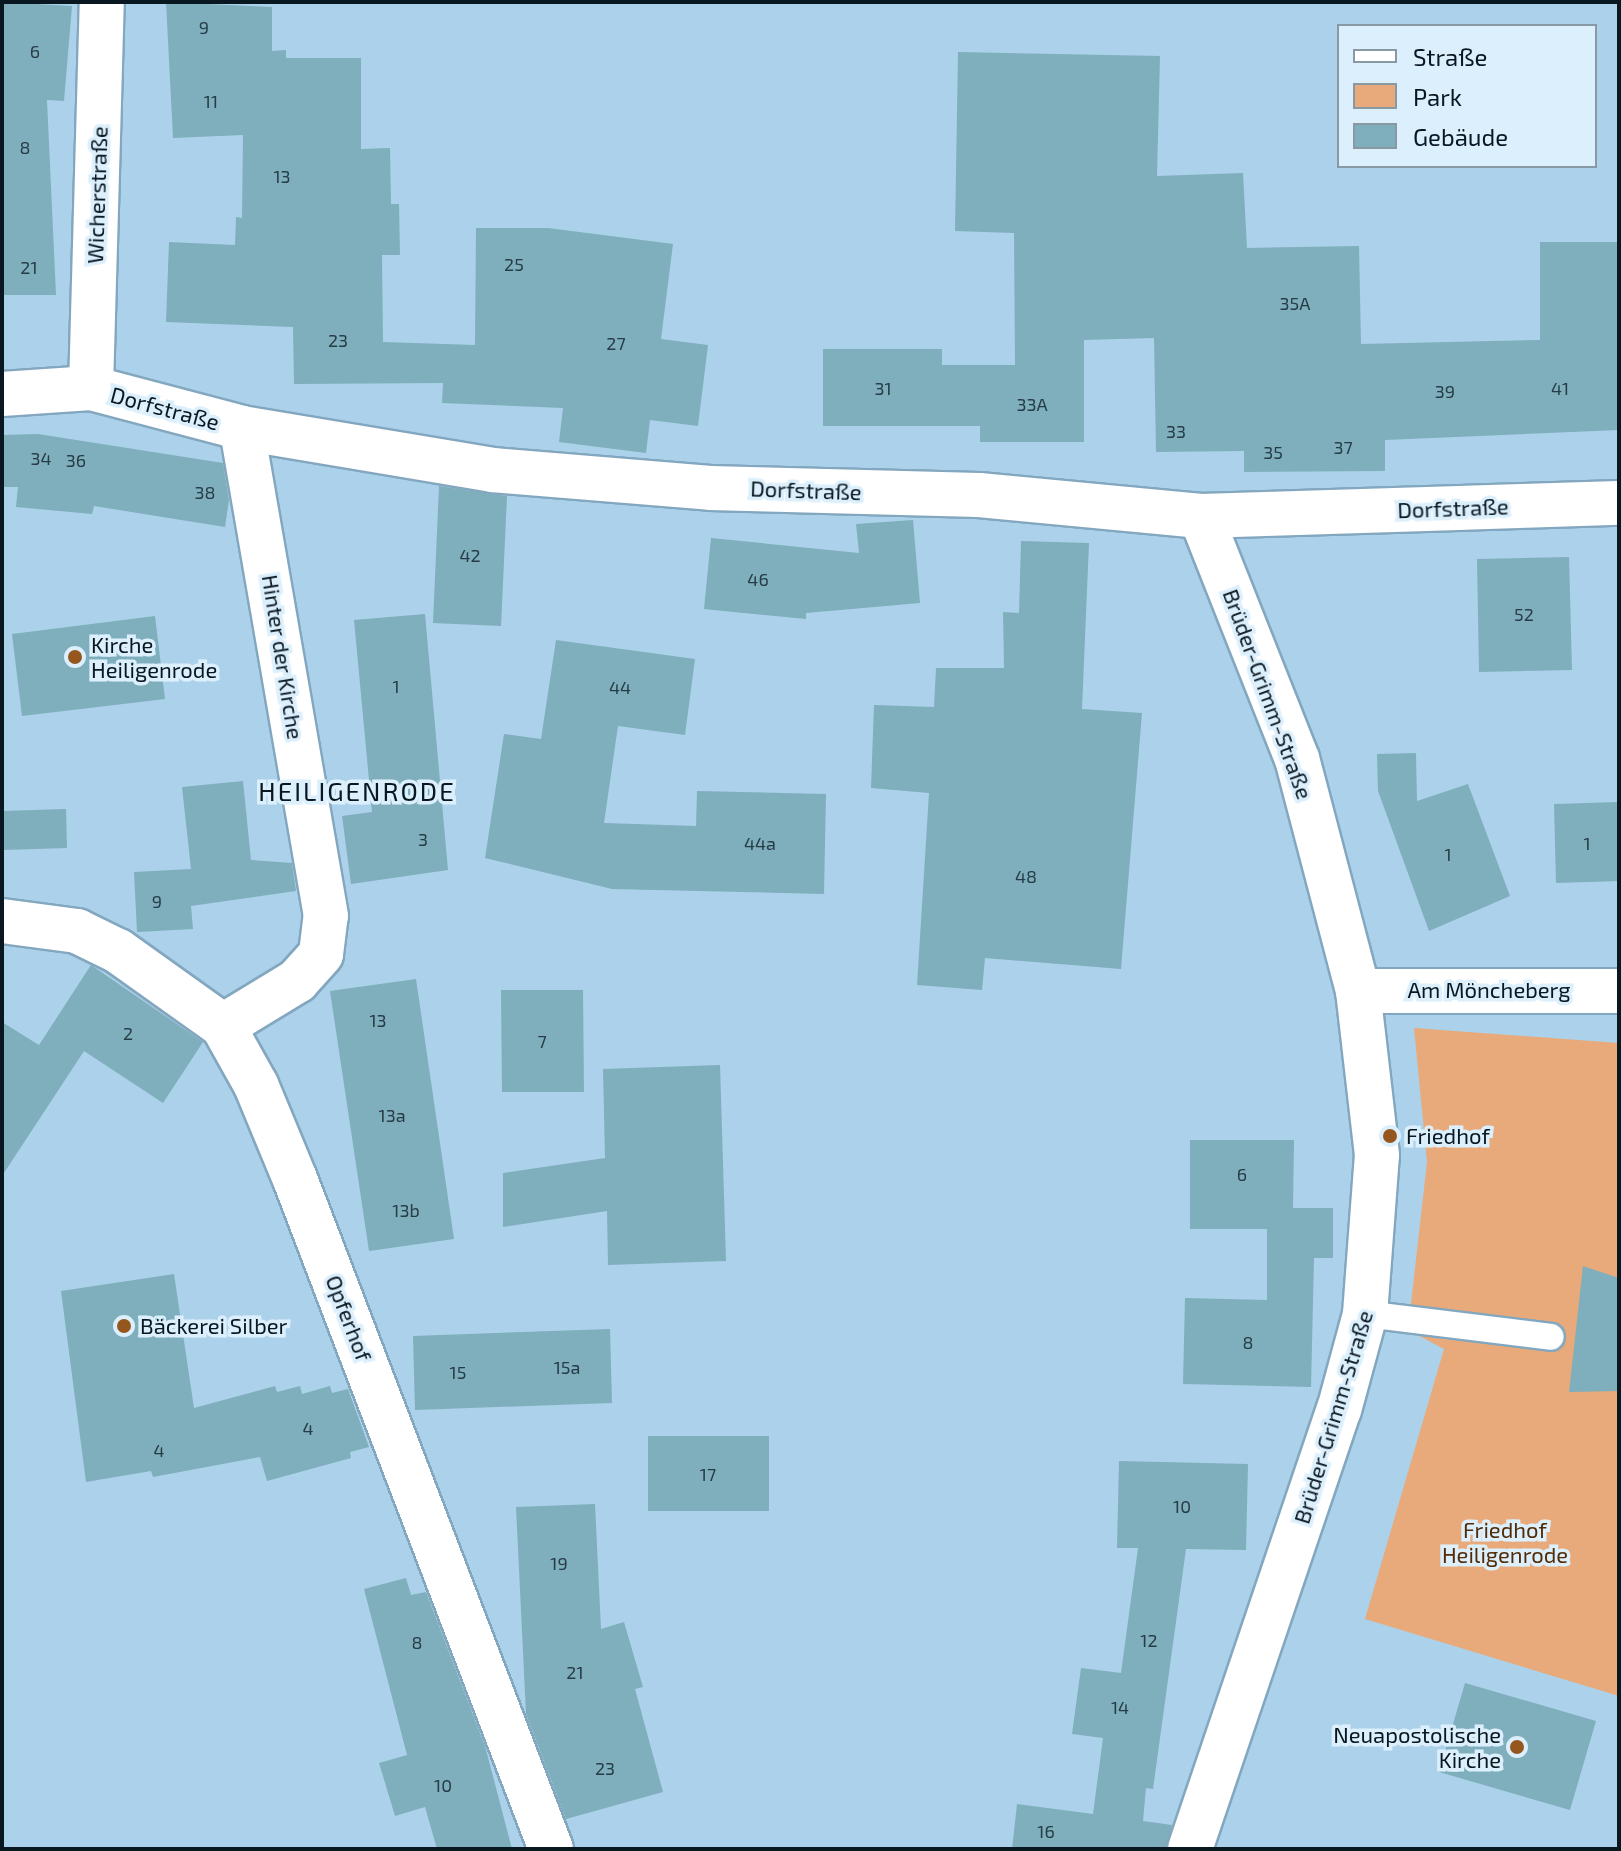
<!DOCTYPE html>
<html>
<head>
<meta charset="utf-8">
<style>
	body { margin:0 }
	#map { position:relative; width:1621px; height:1851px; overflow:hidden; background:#acd1ea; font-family:"Exo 2",sans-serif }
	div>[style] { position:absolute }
	.green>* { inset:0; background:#e8aa7a }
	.building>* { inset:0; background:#7faebc }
	.roads { filter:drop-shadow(2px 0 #83a7bf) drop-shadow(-2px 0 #83a7bf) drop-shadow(0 2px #83a7bf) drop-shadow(0 -2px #83a7bf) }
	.lane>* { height:26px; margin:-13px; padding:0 13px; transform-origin:13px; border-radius:13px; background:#fff }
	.street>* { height:44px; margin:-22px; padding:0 22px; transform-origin:22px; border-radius:22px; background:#fff }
	.dots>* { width:22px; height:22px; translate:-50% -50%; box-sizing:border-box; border:4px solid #dceffc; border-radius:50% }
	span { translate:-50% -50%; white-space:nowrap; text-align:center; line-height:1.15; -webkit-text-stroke:7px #dceffc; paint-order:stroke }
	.number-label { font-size:18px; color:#263d47 }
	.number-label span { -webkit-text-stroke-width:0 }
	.street-label { font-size:22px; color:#091720 }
	.poi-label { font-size:22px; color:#091720 }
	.left { translate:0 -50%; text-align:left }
	.right { translate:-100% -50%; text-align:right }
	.park-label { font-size:22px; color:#532c06 }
	.quarter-label { font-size:26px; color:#091720; letter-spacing:2px }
	.frame { position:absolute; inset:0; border:4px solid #091720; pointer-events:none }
	.legend { position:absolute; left:1337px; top:24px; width:260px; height:144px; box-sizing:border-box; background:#dceffc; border:2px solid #8899a4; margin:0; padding:10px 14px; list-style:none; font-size:24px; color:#091720 }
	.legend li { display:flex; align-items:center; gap:16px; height:40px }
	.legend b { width:40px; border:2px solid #8899a4 }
</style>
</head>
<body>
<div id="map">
	<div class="green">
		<div style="clip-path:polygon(1414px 1028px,1619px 1043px,1619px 1696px,1365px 1619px,1444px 1349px,1408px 1330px,1427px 1162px)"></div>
	</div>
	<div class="building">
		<div style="clip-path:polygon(2px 2px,72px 6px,64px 101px,47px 100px,56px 295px,2px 295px)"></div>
		<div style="clip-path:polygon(166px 2px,272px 7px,272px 51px,286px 50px,286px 58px,361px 58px,361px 149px,390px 148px,391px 204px,399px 204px,400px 255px,382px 255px,383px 342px,475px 345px,476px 228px,548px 228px,673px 244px,661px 339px,708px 345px,698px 426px,650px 420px,646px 453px,559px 442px,563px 408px,442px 403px,443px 383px,294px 384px,293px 327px,166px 322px,169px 242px,235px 245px,236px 217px,242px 218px,243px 135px,173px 138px)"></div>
		<div style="clip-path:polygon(958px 52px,1160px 56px,1157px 176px,1243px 173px,1247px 248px,1359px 246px,1361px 344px,1540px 340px,1540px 242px,1619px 242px,1619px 430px,1385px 440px,1385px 471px,1244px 472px,1244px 451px,1156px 452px,1154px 338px,1084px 340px,1084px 442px,980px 442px,980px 426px,823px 426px,823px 349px,942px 349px,942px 365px,1015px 365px,1014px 233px,955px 231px)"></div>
		<div style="clip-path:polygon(38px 434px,223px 463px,229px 500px,225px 527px,94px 506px,92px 514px,16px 507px,18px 487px,2px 487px,2px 435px)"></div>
		<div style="clip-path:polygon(439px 486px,507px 496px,501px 626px,433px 623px)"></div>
		<div style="clip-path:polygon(913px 520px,920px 603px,806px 613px,806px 619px,704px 609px,711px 538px,859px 553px,856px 524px)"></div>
		<div style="clip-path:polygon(1021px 541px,1089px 543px,1082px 709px,1142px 713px,1121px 969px,985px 958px,982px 990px,917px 985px,929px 793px,871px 788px,874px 705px,934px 707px,936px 668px,1004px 668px,1003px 612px,1019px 613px)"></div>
		<div style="clip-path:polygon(1569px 557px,1572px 670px,1479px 672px,1477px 559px)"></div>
		<div style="clip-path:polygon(425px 614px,448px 870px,351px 884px,342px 816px,372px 812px,354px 620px)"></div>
		<div style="clip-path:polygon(155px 616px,165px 699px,22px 716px,12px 634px)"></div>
		<div style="clip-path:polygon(556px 640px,695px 659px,685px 735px,618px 726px,604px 823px,696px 826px,697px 791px,826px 794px,824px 894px,612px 889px,485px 858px,504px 734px,541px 739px)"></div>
		<div style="clip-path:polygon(1416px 753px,1417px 801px,1468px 784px,1510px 896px,1429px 931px,1378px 791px,1377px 754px)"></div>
		<div style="clip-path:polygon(243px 781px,251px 860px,292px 863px,296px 891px,191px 906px,193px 929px,137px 932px,134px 872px,191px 869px,182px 787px)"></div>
		<div style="clip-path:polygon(1619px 802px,1619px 881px,1556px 883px,1554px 804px)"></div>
		<div style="clip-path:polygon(66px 809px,67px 848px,2px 850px,2px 811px)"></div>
		<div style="clip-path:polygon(91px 965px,203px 1042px,163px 1103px,84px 1051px,2px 1176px,2px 1022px,39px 1045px)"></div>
		<div style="clip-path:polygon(416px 979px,454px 1239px,369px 1251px,330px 991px)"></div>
		<div style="clip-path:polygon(501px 990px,583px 990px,584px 1092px,502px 1092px)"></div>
		<div style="clip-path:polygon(720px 1065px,726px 1261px,608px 1265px,607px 1211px,503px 1227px,503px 1173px,605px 1158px,603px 1069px)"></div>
		<div style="clip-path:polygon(1190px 1140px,1294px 1140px,1293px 1208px,1333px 1208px,1333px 1258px,1314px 1258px,1311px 1387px,1183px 1384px,1185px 1298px,1267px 1300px,1267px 1229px,1190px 1229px)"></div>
		<div style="clip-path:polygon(1583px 1266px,1619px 1278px,1619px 1391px,1569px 1392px)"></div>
		<div style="clip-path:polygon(174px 1274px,194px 1408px,275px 1386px,277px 1392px,300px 1386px,302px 1394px,330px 1386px,332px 1393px,348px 1389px,369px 1447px,350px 1452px,351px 1458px,267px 1481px,260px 1457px,153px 1477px,151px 1471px,86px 1482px,61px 1291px)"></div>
		<div style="clip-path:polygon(610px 1329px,612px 1403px,415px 1410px,413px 1336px)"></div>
		<div style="clip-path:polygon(648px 1436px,769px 1436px,769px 1511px,648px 1511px)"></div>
		<div style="clip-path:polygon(1119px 1461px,1248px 1464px,1246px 1550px,1186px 1549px,1153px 1789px,1146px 1788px,1143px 1821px,1172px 1825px,1166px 1849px,1012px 1849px,1017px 1804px,1093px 1814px,1103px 1738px,1072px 1734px,1081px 1668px,1121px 1673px,1138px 1548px,1117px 1548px)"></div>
		<div style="clip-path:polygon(595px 1504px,601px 1629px,624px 1622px,643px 1687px,635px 1689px,663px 1792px,566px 1819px,526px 1714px,516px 1507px)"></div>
		<div style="clip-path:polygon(406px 1578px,411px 1595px,426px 1592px,485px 1746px,512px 1849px,437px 1849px,425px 1807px,395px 1816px,379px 1763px,407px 1755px,364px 1589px)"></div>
		<div style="clip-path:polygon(1465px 1683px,1596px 1721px,1570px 1810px,1439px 1772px)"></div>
	</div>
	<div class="roads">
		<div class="lane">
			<div style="left:1365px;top:1314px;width:187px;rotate:7deg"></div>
		</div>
		<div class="street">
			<div style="left:91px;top:388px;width:386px;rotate:-88.4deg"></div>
			<div style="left:2px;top:394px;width:89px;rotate:-3.9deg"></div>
			<div style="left:91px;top:388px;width:156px;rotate:14.8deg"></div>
			<div style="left:242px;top:428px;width:254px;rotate:9.5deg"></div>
			<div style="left:492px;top:470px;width:219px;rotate:4.7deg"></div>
			<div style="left:710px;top:488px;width:269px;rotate:1.5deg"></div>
			<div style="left:979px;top:495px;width:223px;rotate:5.4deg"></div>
			<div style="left:1201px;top:516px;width:418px;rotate:-1.8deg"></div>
			<div style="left:2px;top:921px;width:76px;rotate:7.6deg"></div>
			<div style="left:77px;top:931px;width:46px;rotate:26deg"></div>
			<div style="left:118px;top:951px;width:129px;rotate:35.5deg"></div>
			<div style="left:223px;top:1026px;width:68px;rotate:60.8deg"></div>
			<div style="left:256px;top:1085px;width:102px;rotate:67.5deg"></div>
			<div style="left:295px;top:1179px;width:717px;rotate:69.09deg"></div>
			<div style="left:1358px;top:991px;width:261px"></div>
			<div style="left:223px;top:1026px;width:87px;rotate:-31.3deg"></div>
			<div style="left:297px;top:981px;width:36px;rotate:-48deg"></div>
			<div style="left:321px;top:954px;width:38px;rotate:-83deg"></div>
			<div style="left:326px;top:916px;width:495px;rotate:-99.8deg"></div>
			<div style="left:1190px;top:1849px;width:464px;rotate:-71.3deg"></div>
			<div style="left:1339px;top:1410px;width:99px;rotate:-74.8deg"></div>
			<div style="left:1365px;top:1314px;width:159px;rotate:-85.7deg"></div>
			<div style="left:1377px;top:1155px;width:165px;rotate:-96.6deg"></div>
			<div style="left:1358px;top:991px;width:240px;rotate:-104.7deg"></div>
			<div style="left:1297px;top:759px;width:261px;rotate:-111.6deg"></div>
		</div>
	</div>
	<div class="dots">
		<div style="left:75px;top:657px;background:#95571d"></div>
		<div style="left:1390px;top:1136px;background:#95571d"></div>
		<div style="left:124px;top:1326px;background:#95571d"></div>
		<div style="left:1517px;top:1747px;background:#95571d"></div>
	</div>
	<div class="number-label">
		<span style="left:204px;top:27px">9</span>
		<span style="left:35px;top:51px">6</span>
		<span style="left:211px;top:101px">11</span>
		<span style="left:25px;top:147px">8</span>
		<span style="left:282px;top:176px">13</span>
		<span style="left:514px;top:264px">25</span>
		<span style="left:29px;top:267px">21</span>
		<span style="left:1295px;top:303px">35A</span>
		<span style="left:338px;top:340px">23</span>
		<span style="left:616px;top:343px">27</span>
		<span style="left:883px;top:388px">31</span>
		<span style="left:1560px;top:388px">41</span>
		<span style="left:1445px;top:391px">39</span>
		<span style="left:1032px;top:404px">33A</span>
		<span style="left:1176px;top:431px">33</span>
		<span style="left:1343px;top:447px">37</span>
		<span style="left:1273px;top:452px">35</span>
		<span style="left:41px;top:458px">34</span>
		<span style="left:76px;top:460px">36</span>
		<span style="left:205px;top:492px">38</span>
		<span style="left:470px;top:555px">42</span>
		<span style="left:758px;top:579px">46</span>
		<span style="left:1524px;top:614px">52</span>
		<span style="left:396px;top:686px">1</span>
		<span style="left:620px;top:687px">44</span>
		<span style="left:423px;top:839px">3</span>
		<span style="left:760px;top:843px">44a</span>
		<span style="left:1587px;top:843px">1</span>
		<span style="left:1448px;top:854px">1</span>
		<span style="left:1026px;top:876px">48</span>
		<span style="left:157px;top:901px">9</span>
		<span style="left:378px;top:1020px">13</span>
		<span style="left:128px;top:1033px">2</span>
		<span style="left:542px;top:1041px">7</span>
		<span style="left:392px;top:1115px">13a</span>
		<span style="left:1242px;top:1174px">6</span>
		<span style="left:406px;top:1210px">13b</span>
		<span style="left:1248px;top:1342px">8</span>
		<span style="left:567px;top:1367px">15a</span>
		<span style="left:458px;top:1372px">15</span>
		<span style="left:308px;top:1428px">4</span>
		<span style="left:159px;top:1450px">4</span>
		<span style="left:708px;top:1474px">17</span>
		<span style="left:1182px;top:1506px">10</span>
		<span style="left:559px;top:1563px">19</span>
		<span style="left:1149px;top:1640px">12</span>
		<span style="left:417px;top:1642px">8</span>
		<span style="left:575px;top:1672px">21</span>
		<span style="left:1120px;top:1707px">14</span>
		<span style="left:605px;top:1768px">23</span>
		<span style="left:443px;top:1785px">10</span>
		<span style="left:1046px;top:1831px">16</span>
	</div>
	<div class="street-label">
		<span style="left:97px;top:195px;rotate:-88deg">Wicherstraße</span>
		<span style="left:165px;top:408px;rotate:15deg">Dorfstraße</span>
		<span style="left:806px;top:490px;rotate:2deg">Dorfstraße</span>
		<span style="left:1453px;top:508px;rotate:-2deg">Dorfstraße</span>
		<span style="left:283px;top:657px;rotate:81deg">Hinter der Kirche</span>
		<span style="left:1268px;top:694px;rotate:70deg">Brüder-Grimm-Straße</span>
		<span style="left:1489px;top:990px">Am Möncheberg</span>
		<span style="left:349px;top:1318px;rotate:69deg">Opferhof</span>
		<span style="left:1333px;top:1417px;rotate:-73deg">Brüder-Grimm-Straße</span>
	</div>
	<div class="poi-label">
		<span class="left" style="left:91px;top:657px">Kirche<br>Heiligenrode</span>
		<span class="left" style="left:1406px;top:1136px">Friedhof</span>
		<span class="left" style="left:140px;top:1326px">Bäckerei Silber</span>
		<span class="right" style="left:1501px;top:1747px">Neuapostolische<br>Kirche</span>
	</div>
	<div class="park-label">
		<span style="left:1505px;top:1542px">Friedhof<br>Heiligenrode</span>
	</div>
	<div class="quarter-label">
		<span style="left:357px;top:791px">HEILIGENRODE</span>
	</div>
	<div class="frame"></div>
	<ul class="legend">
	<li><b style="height:10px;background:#fff"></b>Straße</li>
	<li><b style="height:22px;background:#e8aa7a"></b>Park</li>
	<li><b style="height:22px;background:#7faebc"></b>Gebäude</li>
	</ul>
</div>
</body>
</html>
